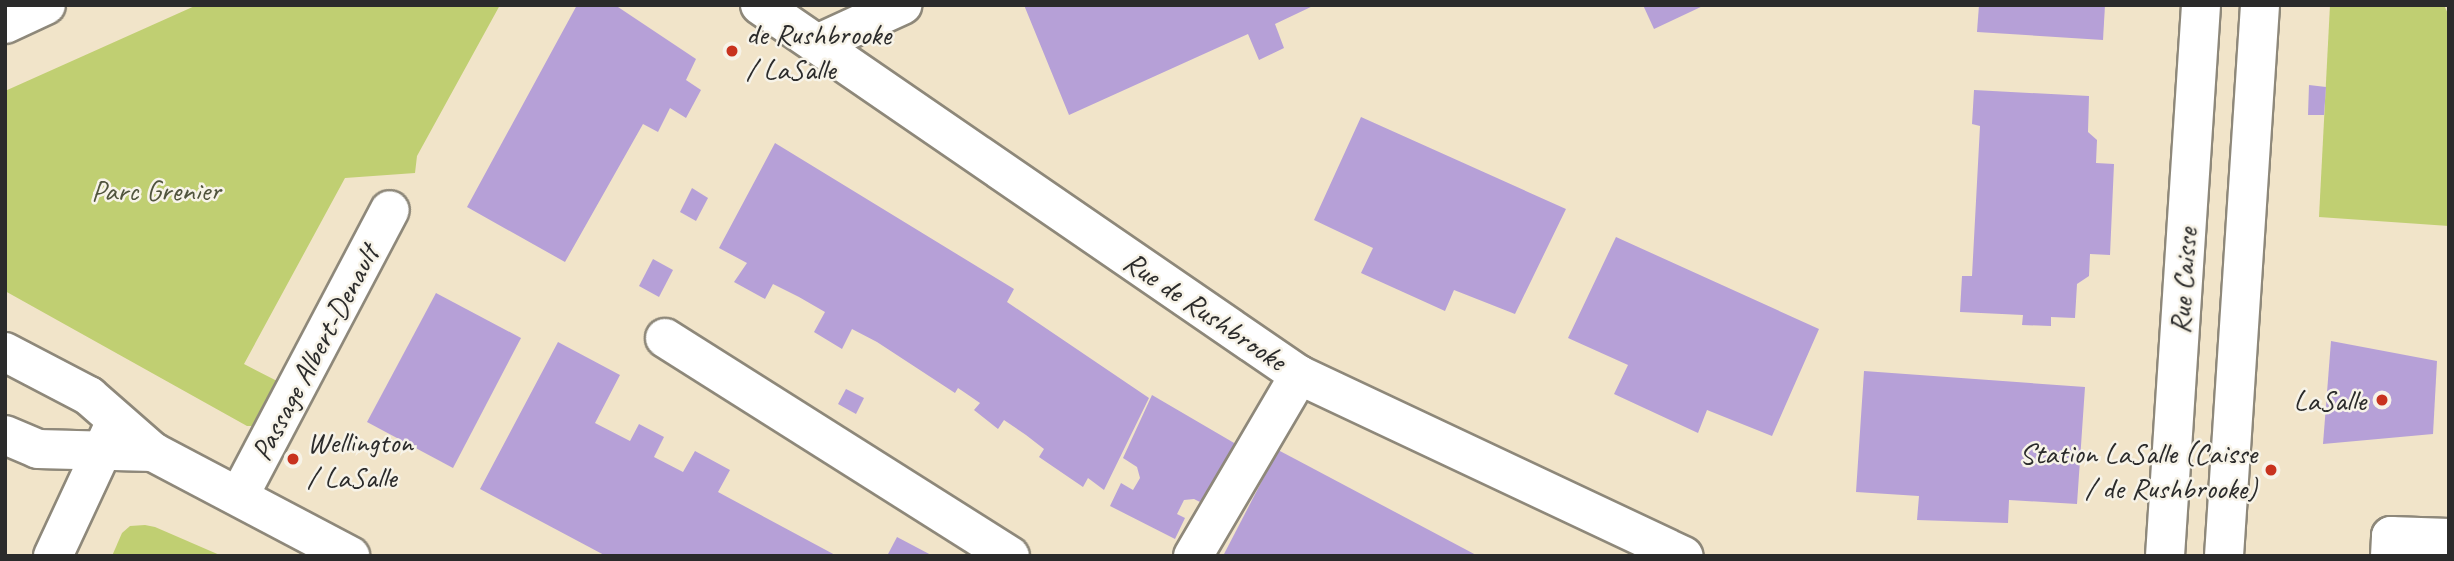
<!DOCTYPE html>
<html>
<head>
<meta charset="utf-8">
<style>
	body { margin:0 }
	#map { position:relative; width:2454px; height:561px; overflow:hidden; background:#f1e4c9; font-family:Caveat,sans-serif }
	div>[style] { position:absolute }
	.green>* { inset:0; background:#c0cf72 }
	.building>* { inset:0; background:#b6a0d7 }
	.roads { filter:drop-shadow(2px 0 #8e887a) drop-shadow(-2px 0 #8e887a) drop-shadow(0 2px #8e887a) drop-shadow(0 -2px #8e887a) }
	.minor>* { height:38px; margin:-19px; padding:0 19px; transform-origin:19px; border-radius:19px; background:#fff }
	.major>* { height:38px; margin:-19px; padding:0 19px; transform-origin:19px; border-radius:19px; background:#fff }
	.dots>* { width:19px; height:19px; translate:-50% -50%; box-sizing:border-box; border:4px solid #f7f3e8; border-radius:50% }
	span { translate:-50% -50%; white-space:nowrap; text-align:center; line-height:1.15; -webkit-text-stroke:5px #f7f3e8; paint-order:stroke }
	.poi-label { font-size:30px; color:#2b2b2b }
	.left { translate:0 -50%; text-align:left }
	.right { translate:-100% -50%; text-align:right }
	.park-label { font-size:30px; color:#50543d }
	.street-label { font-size:30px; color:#2b2b2b }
	.frame { position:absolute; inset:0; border:7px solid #2b2b2b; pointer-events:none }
</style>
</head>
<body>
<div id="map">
	<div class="green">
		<div style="clip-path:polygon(197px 5px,500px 5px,417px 156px,415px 173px,345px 178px,244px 364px,279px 382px,254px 426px,247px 426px,5px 291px,5px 91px)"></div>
		<div style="clip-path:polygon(2330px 5px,2444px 5px,2449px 16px,2449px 226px,2319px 217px)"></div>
		<div style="clip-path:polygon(145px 525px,155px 527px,222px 556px,112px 556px,122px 533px,130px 526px)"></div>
	</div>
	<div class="building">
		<div style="clip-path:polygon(577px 5px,615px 5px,696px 59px,686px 80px,701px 90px,686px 118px,670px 108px,658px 132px,643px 124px,565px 262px,467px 207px)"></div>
		<div style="clip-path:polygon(1024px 5px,1315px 5px,1275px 24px,1284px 48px,1259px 60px,1248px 34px,1069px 115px)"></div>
		<div style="clip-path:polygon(1643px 5px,1705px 5px,1654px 29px)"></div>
		<div style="clip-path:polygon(1979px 5px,2105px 5px,2103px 40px,1977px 32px)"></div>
		<div style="clip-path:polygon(2309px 85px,2326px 87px,2324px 115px,2308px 115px)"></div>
		<div style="clip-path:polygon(1974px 90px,2089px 96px,2088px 132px,2097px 140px,2096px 163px,2114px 164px,2110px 255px,2090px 254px,2089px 276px,2077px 284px,2075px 318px,2051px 317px,2051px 326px,2022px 325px,2023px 315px,1960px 312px,1962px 276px,1972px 276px,1980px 126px,1972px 124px)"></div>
		<div style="clip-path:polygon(1361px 117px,1566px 209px,1515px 314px,1454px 290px,1445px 311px,1361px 273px,1373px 248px,1314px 220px)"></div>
		<div style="clip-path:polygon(775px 143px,1014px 289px,1007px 302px,1149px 398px,1104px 490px,1088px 478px,1083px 487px,1039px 457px,1044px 449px,1026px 435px,1004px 420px,998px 429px,974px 410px,980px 403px,958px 388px,955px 393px,877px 342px,852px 329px,842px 349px,814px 332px,825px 312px,799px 297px,773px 284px,765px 299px,734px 282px,747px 263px,719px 248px)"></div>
		<div style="clip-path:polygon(692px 188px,708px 198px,696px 221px,680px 212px)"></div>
		<div style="clip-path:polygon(1616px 237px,1819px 329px,1772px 436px,1707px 410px,1698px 433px,1614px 394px,1628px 365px,1568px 338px)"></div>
		<div style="clip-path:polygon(653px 259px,673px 270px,659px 297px,639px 286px)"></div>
		<div style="clip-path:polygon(436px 293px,521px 338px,453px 468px,367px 422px)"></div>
		<div style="clip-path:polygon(2331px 341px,2437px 361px,2433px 434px,2323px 444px)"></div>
		<div style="clip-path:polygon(558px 342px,620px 375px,595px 423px,630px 441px,639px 424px,664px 437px,654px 457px,683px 472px,695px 451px,730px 470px,718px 492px,837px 556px,606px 556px,480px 489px)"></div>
		<div style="clip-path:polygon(1864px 371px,2085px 387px,2077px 504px,2009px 500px,2008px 523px,1917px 520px,1919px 496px,1856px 492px)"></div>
		<div style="clip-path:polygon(846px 389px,864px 398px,856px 414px,838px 404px)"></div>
		<div style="clip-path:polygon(1152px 395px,1241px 447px,1208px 506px,1194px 499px,1184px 500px,1177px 514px,1185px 518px,1175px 539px,1110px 506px,1121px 483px,1133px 490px,1140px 478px,1137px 467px,1123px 458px)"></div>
		<div style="clip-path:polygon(1278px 450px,1297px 460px,1478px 556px,1223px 556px)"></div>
		<div style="clip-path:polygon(897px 537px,933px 556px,887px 556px)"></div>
	</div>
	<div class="roads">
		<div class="minor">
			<div style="left:760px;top:5px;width:654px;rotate:34.47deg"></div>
			<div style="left:1299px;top:375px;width:425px;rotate:25.2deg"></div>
			<div style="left:817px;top:44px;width:94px;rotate:-24.6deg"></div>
			<div style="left:665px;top:338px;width:408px;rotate:32.3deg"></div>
			<div style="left:239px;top:496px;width:323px;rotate:-62.2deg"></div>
			<div style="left:53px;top:556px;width:145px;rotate:-65deg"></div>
			<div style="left:1193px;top:556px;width:210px;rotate:-59.6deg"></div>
			<div style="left:2165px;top:556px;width:552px;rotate:-86.26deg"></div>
			<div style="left:2224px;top:556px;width:552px;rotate:-86.26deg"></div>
			<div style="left:2390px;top:556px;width:20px;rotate:-87deg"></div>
			<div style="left:2391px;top:536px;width:58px;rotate:2deg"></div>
		</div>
		<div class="major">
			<div style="left:5px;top:24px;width:45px;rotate:-24.9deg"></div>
			<div style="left:5px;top:352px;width:95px;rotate:27.6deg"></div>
			<div style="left:89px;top:396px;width:85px;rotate:41.2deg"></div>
			<div style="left:153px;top:452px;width:223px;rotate:27.8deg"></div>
			<div style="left:5px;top:435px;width:36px;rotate:23deg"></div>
			<div style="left:38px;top:449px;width:115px;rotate:1.5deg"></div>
		</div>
	</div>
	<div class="dots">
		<div style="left:732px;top:51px;background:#c8321e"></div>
		<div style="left:2382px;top:400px;background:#c8321e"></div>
		<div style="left:293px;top:459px;background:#c8321e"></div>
		<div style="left:2271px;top:470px;background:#c8321e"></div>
	</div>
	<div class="poi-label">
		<span class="left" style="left:746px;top:51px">de Rushbrooke<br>/ LaSalle</span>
		<span class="right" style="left:2366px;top:400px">LaSalle</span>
		<span class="left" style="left:307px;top:459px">Wellington<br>/ LaSalle</span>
		<span class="right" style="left:2257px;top:470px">Station LaSalle (Caisse<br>/ de Rushbrooke)</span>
	</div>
	<div class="park-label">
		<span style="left:156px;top:190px">Parc Grenier</span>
	</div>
	<div class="street-label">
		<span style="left:2183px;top:281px;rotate:-86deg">Rue Caisse</span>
		<span style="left:1205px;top:311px;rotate:34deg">Rue de Rushbrooke</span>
		<span style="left:315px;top:353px;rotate:-62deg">Passage Albert-Denault</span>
	</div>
	<div class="frame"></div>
</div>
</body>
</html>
